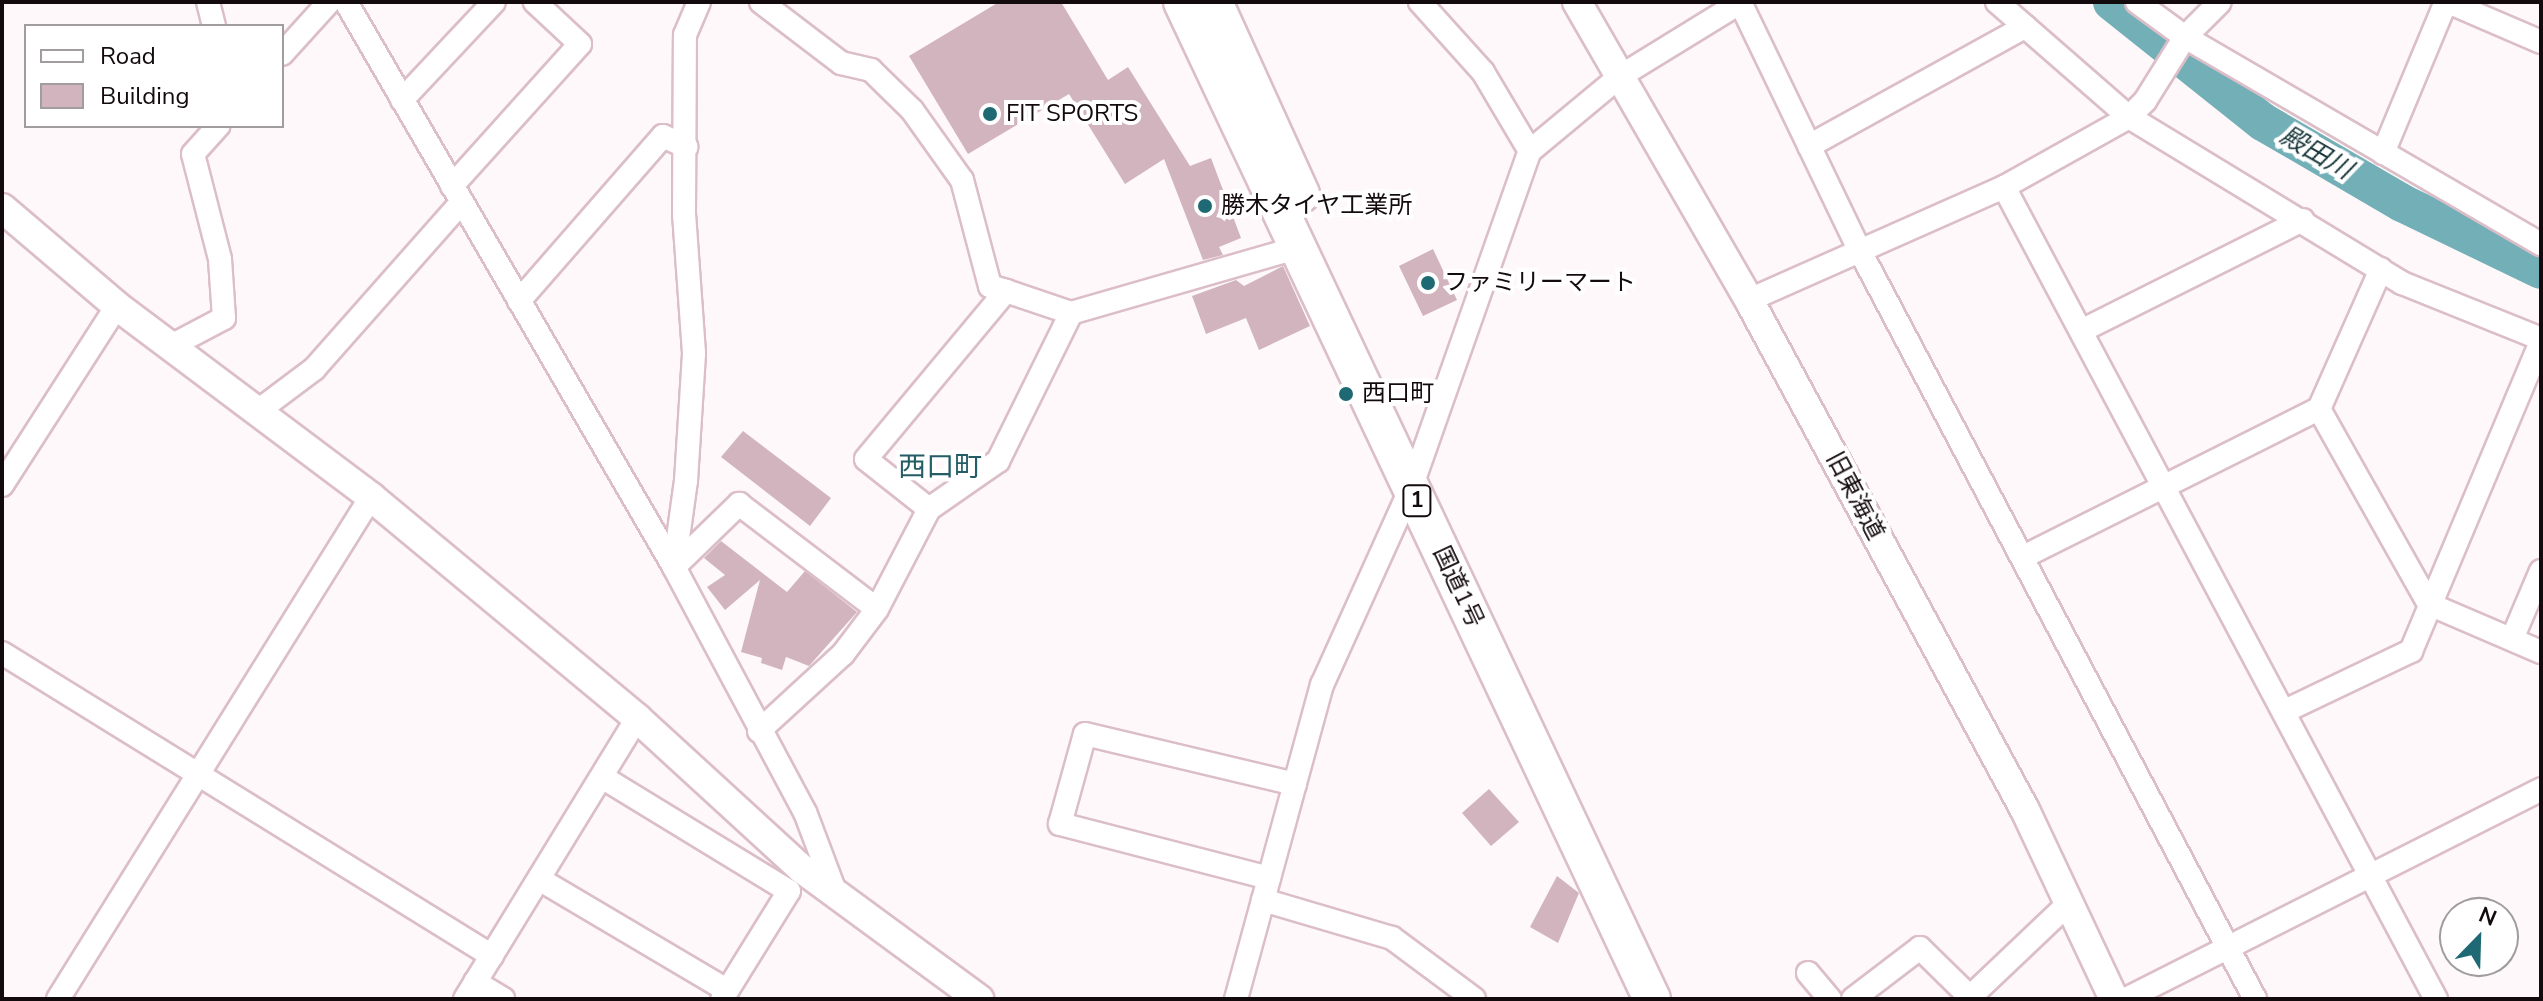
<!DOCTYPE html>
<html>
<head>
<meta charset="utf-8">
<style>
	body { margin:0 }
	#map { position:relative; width:2543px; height:1001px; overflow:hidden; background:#fef8fa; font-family:"Nunito Sans","Noto Sans JP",sans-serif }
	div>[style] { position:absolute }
	.river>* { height:38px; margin:-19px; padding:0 19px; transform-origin:19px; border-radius:19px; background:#73afb7 }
	.building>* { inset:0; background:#d1b4be }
	.roads { filter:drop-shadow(2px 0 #dbbec8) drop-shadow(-2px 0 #dbbec8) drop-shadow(0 2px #dbbec8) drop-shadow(0 -2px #dbbec8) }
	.minor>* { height:22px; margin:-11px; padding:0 11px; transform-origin:11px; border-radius:11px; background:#fff }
	.tertiary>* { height:28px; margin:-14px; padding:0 14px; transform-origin:14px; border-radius:14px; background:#fff }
	.trunk>* { height:36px; margin:-18px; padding:0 18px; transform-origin:18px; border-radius:18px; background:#fff }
	.dots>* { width:22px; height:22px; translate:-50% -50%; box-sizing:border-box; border:4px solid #fff; border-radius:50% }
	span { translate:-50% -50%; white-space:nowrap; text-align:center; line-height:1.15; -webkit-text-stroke:8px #fff; paint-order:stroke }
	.shield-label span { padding:2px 6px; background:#fff; border:2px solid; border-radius:6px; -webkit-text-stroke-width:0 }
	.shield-label { font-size:22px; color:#130a0d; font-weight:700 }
	.poi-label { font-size:24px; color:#130a0d }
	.left { translate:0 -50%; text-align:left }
	.street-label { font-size:24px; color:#130a0d }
	.water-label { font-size:26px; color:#17363a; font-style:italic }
	.quarter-label { font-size:28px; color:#245d65 }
	.frame { position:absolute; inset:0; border:4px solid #130a0d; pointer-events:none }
	.legend { position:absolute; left:24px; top:24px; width:260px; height:104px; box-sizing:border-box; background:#fff; border:2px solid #a19d9e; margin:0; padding:10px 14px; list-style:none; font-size:24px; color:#130a0d }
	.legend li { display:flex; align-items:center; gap:16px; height:40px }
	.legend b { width:40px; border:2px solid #a19d9e }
	.north { position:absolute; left:2439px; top:897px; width:80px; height:80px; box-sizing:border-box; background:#fff; border:2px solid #a19d9e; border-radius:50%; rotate:23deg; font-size:22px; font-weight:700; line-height:32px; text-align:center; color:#130a0d }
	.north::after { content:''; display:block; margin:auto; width:28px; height:36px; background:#1e6973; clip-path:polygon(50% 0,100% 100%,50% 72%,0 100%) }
</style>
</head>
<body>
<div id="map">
	<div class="river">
		<div style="left:2112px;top:2px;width:193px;rotate:38.5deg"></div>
		<div style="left:2263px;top:122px;width:161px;rotate:30.2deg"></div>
		<div style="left:2402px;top:203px;width:154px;rotate:25.7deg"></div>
	</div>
	<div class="building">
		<div style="clip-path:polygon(999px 2px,1061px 2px,1108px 80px,1128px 67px,1190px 166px,1211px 158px,1241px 238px,1219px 247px,1223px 255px,1203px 260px,1164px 159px,1125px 184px,1069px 94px,968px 154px,909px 56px)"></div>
		<div style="clip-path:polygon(1433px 249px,1457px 300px,1423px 316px,1399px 266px)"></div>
		<div style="clip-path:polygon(1283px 266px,1310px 326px,1259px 350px,1246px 318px,1206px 334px,1192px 296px,1236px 280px,1244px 286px)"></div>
		<div style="clip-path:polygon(743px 431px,831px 498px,810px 526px,721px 457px)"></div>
		<div style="clip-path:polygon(721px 541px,787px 592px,805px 571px,857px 612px,809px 666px,786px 657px,782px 670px,761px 663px,762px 658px,741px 652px,760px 580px,725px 610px,707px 587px,725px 575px,704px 558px)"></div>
		<div style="clip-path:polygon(1489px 789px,1519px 822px,1491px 846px,1462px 813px)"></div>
		<div style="clip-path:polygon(1557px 876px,1579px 893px,1558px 943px,1530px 927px)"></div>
	</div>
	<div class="roads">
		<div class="minor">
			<div style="left:208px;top:2px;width:25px;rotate:76deg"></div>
			<div style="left:346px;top:2px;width:653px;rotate:59.86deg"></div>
			<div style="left:674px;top:567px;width:278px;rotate:61.9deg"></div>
			<div style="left:805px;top:812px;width:88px;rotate:69.3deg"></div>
			<div style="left:761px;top:2px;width:101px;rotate:37.3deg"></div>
			<div style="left:841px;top:63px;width:31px;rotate:13deg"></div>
			<div style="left:871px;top:70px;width:57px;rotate:44.3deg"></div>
			<div style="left:912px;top:110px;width:86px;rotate:54.5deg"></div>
			<div style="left:962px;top:180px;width:110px;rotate:75.2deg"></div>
			<div style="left:990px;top:286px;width:17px;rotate:17deg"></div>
			<div style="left:1420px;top:2px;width:94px;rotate:48deg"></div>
			<div style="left:1483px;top:72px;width:92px;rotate:59.3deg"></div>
			<div style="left:1740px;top:2px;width:276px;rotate:64.3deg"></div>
			<div style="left:1860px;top:251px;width:846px;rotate:62.16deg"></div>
			<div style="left:1997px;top:2px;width:175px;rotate:41.1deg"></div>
			<div style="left:2129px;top:117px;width:320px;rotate:31.3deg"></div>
			<div style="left:2402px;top:283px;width:150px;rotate:21.9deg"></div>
			<div style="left:2137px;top:2px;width:59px;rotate:36.1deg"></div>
			<div style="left:2185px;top:37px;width:412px;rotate:30.2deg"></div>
			<div style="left:2448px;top:2px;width:101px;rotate:23.3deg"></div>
			<div style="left:282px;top:54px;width:70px;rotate:-47.9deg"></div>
			<div style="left:402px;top:100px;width:134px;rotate:-46.8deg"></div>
			<div style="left:1809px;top:146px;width:247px;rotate:-28.9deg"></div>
			<div style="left:2383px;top:153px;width:164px;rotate:-67.4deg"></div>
			<div style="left:452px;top:186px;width:191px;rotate:-48deg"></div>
			<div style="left:580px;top:44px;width:62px;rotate:-137deg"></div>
			<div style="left:2004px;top:187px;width:920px;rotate:61.99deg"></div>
			<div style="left:1749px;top:300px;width:279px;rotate:-23.9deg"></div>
			<div style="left:2004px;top:187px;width:143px;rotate:-29.2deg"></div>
			<div style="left:2129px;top:117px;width:23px;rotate:-45deg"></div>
			<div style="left:2145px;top:101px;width:75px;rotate:-58deg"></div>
			<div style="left:2185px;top:37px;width:49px;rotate:-45deg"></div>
			<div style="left:519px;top:301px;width:219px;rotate:-48.9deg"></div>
			<div style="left:663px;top:136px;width:26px;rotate:25deg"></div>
			<div style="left:2081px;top:331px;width:248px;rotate:-26.6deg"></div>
			<div style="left:171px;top:346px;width:60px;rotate:-27.8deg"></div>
			<div style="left:224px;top:318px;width:59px;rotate:-93.9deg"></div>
			<div style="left:220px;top:259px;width:108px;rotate:-104.4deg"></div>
			<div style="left:193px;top:154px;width:38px;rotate:-48deg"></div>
			<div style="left:2319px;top:409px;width:224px;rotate:60.6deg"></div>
			<div style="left:2429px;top:604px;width:122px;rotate:23.2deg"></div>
			<div style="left:258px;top:411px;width:70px;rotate:-36.9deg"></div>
			<div style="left:314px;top:369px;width:223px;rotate:-48.5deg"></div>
			<div style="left:2px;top:485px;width:213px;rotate:-57.3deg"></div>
			<div style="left:929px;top:509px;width:80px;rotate:-141.6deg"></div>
			<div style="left:866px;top:459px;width:219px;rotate:-50.2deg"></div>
			<div style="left:1006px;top:291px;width:69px;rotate:18.7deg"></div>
			<div style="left:2025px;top:556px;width:329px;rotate:-26.6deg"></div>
			<div style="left:2319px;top:409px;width:153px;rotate:-66.1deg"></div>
			<div style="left:674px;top:567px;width:87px;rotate:-82.1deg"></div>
			<div style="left:686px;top:481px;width:128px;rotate:-86.4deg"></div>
			<div style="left:694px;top:353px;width:138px;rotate:-94.1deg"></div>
			<div style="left:684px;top:215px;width:180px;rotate:-89.7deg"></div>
			<div style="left:685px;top:35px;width:36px;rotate:-67deg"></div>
			<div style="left:674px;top:567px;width:91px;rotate:-44.1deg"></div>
			<div style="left:739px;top:504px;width:173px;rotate:37.3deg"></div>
			<div style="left:2512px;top:639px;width:74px;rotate:-66.9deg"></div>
			<div style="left:2px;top:653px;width:576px;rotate:31.73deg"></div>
			<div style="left:2285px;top:711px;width:140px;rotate:-25.5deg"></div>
			<div style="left:2411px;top:651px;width:335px;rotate:-67.2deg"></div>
			<div style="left:759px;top:731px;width:114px;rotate:-42.5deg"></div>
			<div style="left:843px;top:654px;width:56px;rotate:-52.9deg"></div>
			<div style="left:877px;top:609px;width:113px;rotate:-62.5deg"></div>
			<div style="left:929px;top:509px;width:84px;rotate:-34.8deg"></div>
			<div style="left:998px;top:461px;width:165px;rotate:-63.7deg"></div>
			<div style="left:1071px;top:313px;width:238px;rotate:-16.1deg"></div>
			<div style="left:602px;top:777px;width:219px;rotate:31.4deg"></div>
			<div style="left:789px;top:891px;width:127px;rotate:121.8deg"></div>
			<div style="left:1269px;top:878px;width:216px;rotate:-165.5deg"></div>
			<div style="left:1060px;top:824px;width:93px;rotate:-74.5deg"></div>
			<div style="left:1085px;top:734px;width:216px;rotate:13.4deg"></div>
			<div style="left:539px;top:879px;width:218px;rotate:30.6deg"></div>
			<div style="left:1263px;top:900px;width:134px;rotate:16.4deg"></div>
			<div style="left:1392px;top:938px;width:102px;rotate:36.6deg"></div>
			<div style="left:1808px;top:973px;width:34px;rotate:50deg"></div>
			<div style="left:475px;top:982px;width:33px;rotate:31deg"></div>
			<div style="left:58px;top:999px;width:592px;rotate:-58.06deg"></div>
			<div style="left:465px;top:999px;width:329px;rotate:-58.5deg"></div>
			<div style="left:1236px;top:999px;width:326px;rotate:-74.7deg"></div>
			<div style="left:1322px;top:685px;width:216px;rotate:-65.7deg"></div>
			<div style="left:1411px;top:488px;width:357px;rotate:-70.6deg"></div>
			<div style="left:1530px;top:151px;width:116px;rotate:-39.7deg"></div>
			<div style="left:1619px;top:77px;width:143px;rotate:-31.6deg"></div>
			<div style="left:1853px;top:999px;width:84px;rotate:-37.3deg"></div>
			<div style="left:1920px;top:948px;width:69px;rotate:44.4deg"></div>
			<div style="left:1968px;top:999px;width:139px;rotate:-43.5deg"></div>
			<div style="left:2126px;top:999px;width:465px;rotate:-26.8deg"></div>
		</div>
		<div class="tertiary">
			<div style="left:1577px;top:2px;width:344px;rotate:60deg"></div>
			<div style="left:1749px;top:300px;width:580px;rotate:61.58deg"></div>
			<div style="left:2025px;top:810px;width:209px;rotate:64.8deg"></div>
			<div style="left:2px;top:208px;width:151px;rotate:40.4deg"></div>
			<div style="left:117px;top:306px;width:318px;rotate:36.9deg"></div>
			<div style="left:371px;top:497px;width:346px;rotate:39.7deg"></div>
			<div style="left:637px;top:718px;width:224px;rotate:42.5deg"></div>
			<div style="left:802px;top:869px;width:220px;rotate:36.3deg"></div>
		</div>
		<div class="trunk">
			<div style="left:1182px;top:2px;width:1102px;rotate:64.76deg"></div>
			<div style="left:1214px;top:2px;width:211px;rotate:65.6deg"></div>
		</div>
	</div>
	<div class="dots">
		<div style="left:990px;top:114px;background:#1e6973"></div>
		<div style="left:1205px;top:206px;background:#1e6973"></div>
		<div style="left:1428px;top:283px;background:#1e6973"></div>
		<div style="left:1346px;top:394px;background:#1e6973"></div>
	</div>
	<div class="shield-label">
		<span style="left:1417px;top:501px">1</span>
	</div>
	<div class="poi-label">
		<span class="left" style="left:1006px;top:114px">FIT SPORTS</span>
		<span class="left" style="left:1221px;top:206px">勝木タイヤ工業所</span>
		<span class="left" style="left:1444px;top:283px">ファミリーマート</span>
		<span class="left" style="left:1362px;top:394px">西口町</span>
	</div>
	<div class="street-label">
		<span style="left:1855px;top:496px;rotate:62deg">旧東海道</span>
		<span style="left:1458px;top:587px;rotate:65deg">国道1号</span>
	</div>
	<div class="water-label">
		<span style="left:2316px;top:153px;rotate:30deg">殿田川</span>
	</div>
	<div class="quarter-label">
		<span style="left:940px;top:467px">西口町</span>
	</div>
	<div class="frame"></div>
	<ul class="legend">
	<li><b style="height:10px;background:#fff"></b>Road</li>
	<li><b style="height:22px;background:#d1b4be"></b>Building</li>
	</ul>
	<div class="north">N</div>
</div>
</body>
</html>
